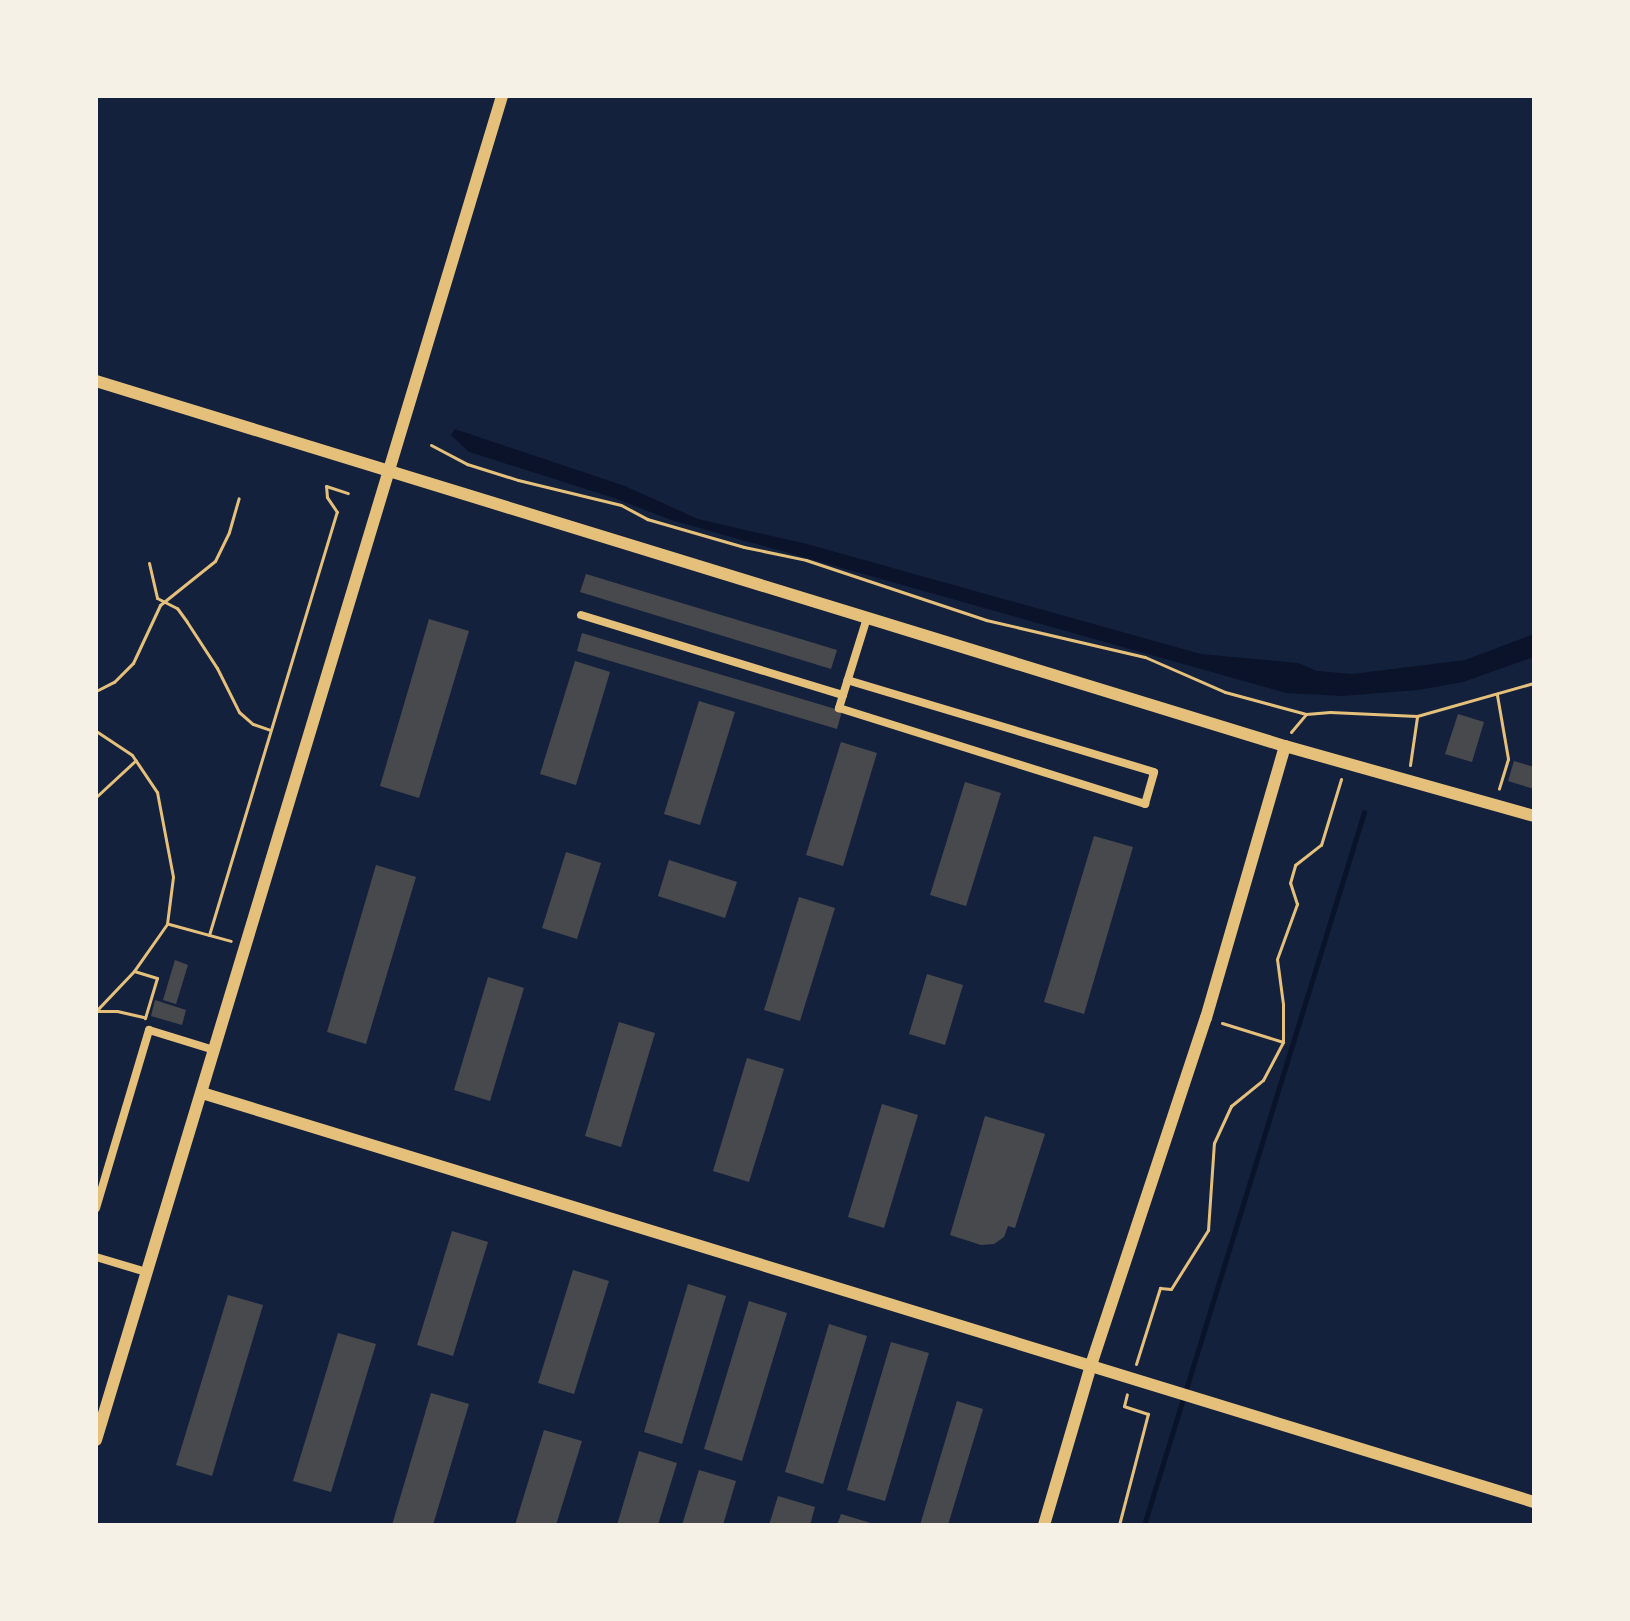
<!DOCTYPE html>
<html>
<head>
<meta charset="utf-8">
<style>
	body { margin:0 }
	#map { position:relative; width:1630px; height:1621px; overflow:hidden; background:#14213d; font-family:Jost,sans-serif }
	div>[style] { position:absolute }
	.water>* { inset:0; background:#0b132b }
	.stream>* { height:5px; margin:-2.5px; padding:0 2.5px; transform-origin:2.5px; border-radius:2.5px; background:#0b132b }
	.building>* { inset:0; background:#48494c }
	.path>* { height:3px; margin:-1.5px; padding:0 1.5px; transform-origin:1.5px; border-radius:1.5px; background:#e5c07b }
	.minor>* { height:8px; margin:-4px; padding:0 4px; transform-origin:4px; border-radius:4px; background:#e5c07b }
	.tertiary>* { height:12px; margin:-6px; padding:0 6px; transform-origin:6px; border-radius:6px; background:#e5c07b }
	span { translate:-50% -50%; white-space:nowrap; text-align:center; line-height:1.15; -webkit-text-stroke:7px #f6f1e7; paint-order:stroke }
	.frame { position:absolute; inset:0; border:98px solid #f6f1e7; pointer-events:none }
</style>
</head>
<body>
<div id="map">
	<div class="water">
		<div style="clip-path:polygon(455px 429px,625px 486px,698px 519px,807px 544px,1201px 654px,1298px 663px,1317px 671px,1352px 674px,1465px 660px,1534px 634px,1534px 657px,1463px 682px,1418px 690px,1342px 696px,1286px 693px,671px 520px,614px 498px,469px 452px,451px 435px)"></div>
	</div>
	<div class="stream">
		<div style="left:1144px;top:1525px;width:746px;rotate:-72.85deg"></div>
	</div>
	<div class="building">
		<div style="clip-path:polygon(586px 574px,837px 650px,831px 669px,580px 592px)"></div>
		<div style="clip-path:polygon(429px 619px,469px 631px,419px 798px,380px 786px)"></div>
		<div style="clip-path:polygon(582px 633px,842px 711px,837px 729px,577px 651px)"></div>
		<div style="clip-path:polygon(575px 661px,610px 672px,576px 785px,540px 774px)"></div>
		<div style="clip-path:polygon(699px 701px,735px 712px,700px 825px,664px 814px)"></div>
		<div style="clip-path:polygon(1458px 714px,1484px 722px,1472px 762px,1445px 754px)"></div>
		<div style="clip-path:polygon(841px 742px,877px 753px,843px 866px,806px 855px)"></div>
		<div style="clip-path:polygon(1514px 761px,1534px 767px,1534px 789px,1508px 781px)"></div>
		<div style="clip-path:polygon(965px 782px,1001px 793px,966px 906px,930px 895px)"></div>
		<div style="clip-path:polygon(1094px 836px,1133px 847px,1084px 1014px,1044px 1002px)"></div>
		<div style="clip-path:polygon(566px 852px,601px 863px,577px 939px,542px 928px)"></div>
		<div style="clip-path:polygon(669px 860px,737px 882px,725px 918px,658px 896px)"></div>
		<div style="clip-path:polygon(376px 865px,416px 877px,366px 1044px,327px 1032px)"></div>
		<div style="clip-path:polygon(799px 897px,835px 908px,800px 1021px,764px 1010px)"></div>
		<div style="clip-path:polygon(175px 960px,188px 965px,176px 1004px,163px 1000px)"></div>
		<div style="clip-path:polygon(927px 974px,963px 985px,945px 1045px,909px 1034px)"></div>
		<div style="clip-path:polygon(488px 977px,524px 988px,490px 1101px,454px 1090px)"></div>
		<div style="clip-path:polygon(155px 1000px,186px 1010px,182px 1025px,151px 1016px)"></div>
		<div style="clip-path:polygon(619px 1022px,655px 1033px,621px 1147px,585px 1136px)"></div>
		<div style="clip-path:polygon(747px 1058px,784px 1069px,749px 1182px,713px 1171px)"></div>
		<div style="clip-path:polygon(882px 1104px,918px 1115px,884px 1228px,848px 1217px)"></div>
		<div style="clip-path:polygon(985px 1116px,1045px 1134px,1015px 1228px,1008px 1226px,1004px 1237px,994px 1244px,981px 1245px,950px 1235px)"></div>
		<div style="clip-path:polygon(452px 1231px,488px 1242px,453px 1356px,417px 1345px)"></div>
		<div style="clip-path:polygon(573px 1270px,609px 1281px,574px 1394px,538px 1383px)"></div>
		<div style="clip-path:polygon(688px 1284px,726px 1296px,682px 1444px,644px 1432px)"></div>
		<div style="clip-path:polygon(228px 1295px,263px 1305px,212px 1476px,176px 1465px)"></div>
		<div style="clip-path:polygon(749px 1301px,787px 1313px,742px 1461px,704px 1449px)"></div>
		<div style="clip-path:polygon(829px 1324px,867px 1336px,823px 1484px,785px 1472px)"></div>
		<div style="clip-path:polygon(338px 1333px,376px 1344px,331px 1492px,293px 1481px)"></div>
		<div style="clip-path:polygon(891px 1342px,929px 1353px,885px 1501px,847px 1490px)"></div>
		<div style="clip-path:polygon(431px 1393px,469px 1404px,433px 1525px,392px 1525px)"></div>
		<div style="clip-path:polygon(957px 1401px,983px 1409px,948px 1525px,920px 1525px)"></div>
		<div style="clip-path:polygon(544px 1430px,582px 1441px,556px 1525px,515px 1525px)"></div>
		<div style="clip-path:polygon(639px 1451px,677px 1463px,658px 1525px,617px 1525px)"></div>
		<div style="clip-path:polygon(699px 1470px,736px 1481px,723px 1525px,682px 1525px)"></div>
		<div style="clip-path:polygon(778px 1496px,815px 1507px,810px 1525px,769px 1525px)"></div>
		<div style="clip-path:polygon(841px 1514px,874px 1524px,874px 1525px,837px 1525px)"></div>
	</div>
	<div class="path">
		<div style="left:431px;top:445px;width:41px;rotate:27.8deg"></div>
		<div style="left:467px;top:464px;width:53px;rotate:17.4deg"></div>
		<div style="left:518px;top:480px;width:106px;rotate:13.6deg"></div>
		<div style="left:621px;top:505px;width:30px;rotate:28deg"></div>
		<div style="left:647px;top:519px;width:101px;rotate:16.1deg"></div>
		<div style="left:744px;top:547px;width:63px;rotate:11.8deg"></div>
		<div style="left:806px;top:560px;width:190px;rotate:18.4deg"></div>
		<div style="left:986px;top:620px;width:163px;rotate:13.1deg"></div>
		<div style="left:1145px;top:657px;width:87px;rotate:23.6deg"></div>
		<div style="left:1225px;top:692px;width:84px;rotate:15.2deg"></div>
		<div style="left:1306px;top:714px;width:24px;rotate:-5deg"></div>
		<div style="left:1330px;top:712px;width:87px;rotate:2.6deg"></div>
		<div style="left:1417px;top:716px;width:122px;rotate:-15.8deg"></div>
		<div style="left:149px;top:563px;width:36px;rotate:77deg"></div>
		<div style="left:157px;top:598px;width:22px;rotate:27deg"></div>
		<div style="left:177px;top:608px;width:17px;rotate:54deg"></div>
		<div style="left:187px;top:622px;width:55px;rotate:56.9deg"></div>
		<div style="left:217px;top:668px;width:49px;rotate:63.4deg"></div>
		<div style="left:239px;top:712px;width:18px;rotate:41deg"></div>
		<div style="left:253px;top:724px;width:18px;rotate:19deg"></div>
		<div style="left:96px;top:691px;width:20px;rotate:-27deg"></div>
		<div style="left:114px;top:682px;width:27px;rotate:-45deg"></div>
		<div style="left:133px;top:663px;width:64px;rotate:-65deg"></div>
		<div style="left:160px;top:605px;width:70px;rotate:-38.7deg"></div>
		<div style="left:215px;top:561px;width:32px;rotate:-64deg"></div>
		<div style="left:229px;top:532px;width:35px;rotate:-74deg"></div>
		<div style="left:1497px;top:695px;width:65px;rotate:80.2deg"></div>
		<div style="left:1508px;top:759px;width:31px;rotate:107deg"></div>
		<div style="left:96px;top:731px;width:43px;rotate:33.7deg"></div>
		<div style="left:132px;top:755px;width:45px;rotate:56deg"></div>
		<div style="left:157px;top:792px;width:86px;rotate:79.3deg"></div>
		<div style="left:173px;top:877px;width:47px;rotate:97.3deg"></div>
		<div style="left:167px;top:924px;width:57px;rotate:125.1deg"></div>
		<div style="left:134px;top:971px;width:55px;rotate:133.5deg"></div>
		<div style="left:1291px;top:732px;width:23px;rotate:-50deg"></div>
		<div style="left:1410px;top:765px;width:49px;rotate:-81.7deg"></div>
		<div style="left:96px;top:797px;width:54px;rotate:-42.8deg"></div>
		<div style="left:169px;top:924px;width:64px;rotate:15.3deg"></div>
		<div style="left:209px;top:935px;width:442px;rotate:-73.2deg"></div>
		<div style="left:337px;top:512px;width:18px;rotate:-124deg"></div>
		<div style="left:327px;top:497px;width:11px;rotate:-95deg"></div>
		<div style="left:326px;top:486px;width:23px;rotate:18deg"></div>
		<div style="left:134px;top:971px;width:24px;rotate:17deg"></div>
		<div style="left:157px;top:978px;width:42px;rotate:106.7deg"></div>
		<div style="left:96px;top:1011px;width:21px"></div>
		<div style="left:117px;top:1011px;width:27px;rotate:13deg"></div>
		<div style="left:1222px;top:1023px;width:64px;rotate:17.3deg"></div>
		<div style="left:1136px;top:1364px;width:80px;rotate:-72.5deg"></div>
		<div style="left:1160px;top:1288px;width:11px;rotate:5deg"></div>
		<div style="left:1171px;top:1289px;width:70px;rotate:-57.9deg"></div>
		<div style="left:1208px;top:1230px;width:87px;rotate:-86.1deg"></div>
		<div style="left:1214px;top:1143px;width:41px;rotate:-65.3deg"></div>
		<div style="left:1231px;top:1106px;width:41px;rotate:-39.1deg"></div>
		<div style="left:1263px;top:1080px;width:43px;rotate:-62.2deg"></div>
		<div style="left:1283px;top:1042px;width:38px;rotate:-90deg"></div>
		<div style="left:1283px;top:1004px;width:45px;rotate:-97.6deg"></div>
		<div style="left:1277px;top:959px;width:59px;rotate:-70deg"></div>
		<div style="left:1297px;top:904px;width:22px;rotate:-108deg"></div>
		<div style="left:1290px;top:883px;width:19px;rotate:-74deg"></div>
		<div style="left:1295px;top:865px;width:33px;rotate:-38deg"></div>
		<div style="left:1321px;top:845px;width:69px;rotate:-73.1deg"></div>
		<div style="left:1119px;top:1525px;width:115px;rotate:-75.4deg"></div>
		<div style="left:1148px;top:1414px;width:25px;rotate:-162deg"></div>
		<div style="left:1124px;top:1406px;width:12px;rotate:-76deg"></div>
	</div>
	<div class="minor">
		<div style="left:581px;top:615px;width:274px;rotate:17deg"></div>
		<div style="left:843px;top:695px;width:81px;rotate:-72.7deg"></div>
		<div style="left:843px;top:695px;width:14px;rotate:107deg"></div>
		<div style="left:839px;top:708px;width:321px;rotate:17.4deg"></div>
		<div style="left:1145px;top:804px;width:33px;rotate:-74deg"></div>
		<div style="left:1154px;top:772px;width:320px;rotate:-163.3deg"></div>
		<div style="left:96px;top:1208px;width:186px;rotate:-73.4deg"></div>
		<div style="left:149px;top:1030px;width:68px;rotate:17.1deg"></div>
		<div style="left:96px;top:1257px;width:52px;rotate:16.7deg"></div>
	</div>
	<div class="tertiary">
		<div style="left:96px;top:381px;width:1244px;rotate:17.07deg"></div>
		<div style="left:1285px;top:746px;width:259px;rotate:15.7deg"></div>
		<div style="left:202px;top:1093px;width:1393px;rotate:17.07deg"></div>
		<div style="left:96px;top:1440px;width:1404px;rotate:-73.19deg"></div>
		<div style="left:1044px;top:1525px;width:167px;rotate:-73.6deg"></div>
		<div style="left:1091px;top:1365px;width:366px;rotate:-71.7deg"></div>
		<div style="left:1206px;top:1018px;width:283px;rotate:-73.8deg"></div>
	</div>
	<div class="frame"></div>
</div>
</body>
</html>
